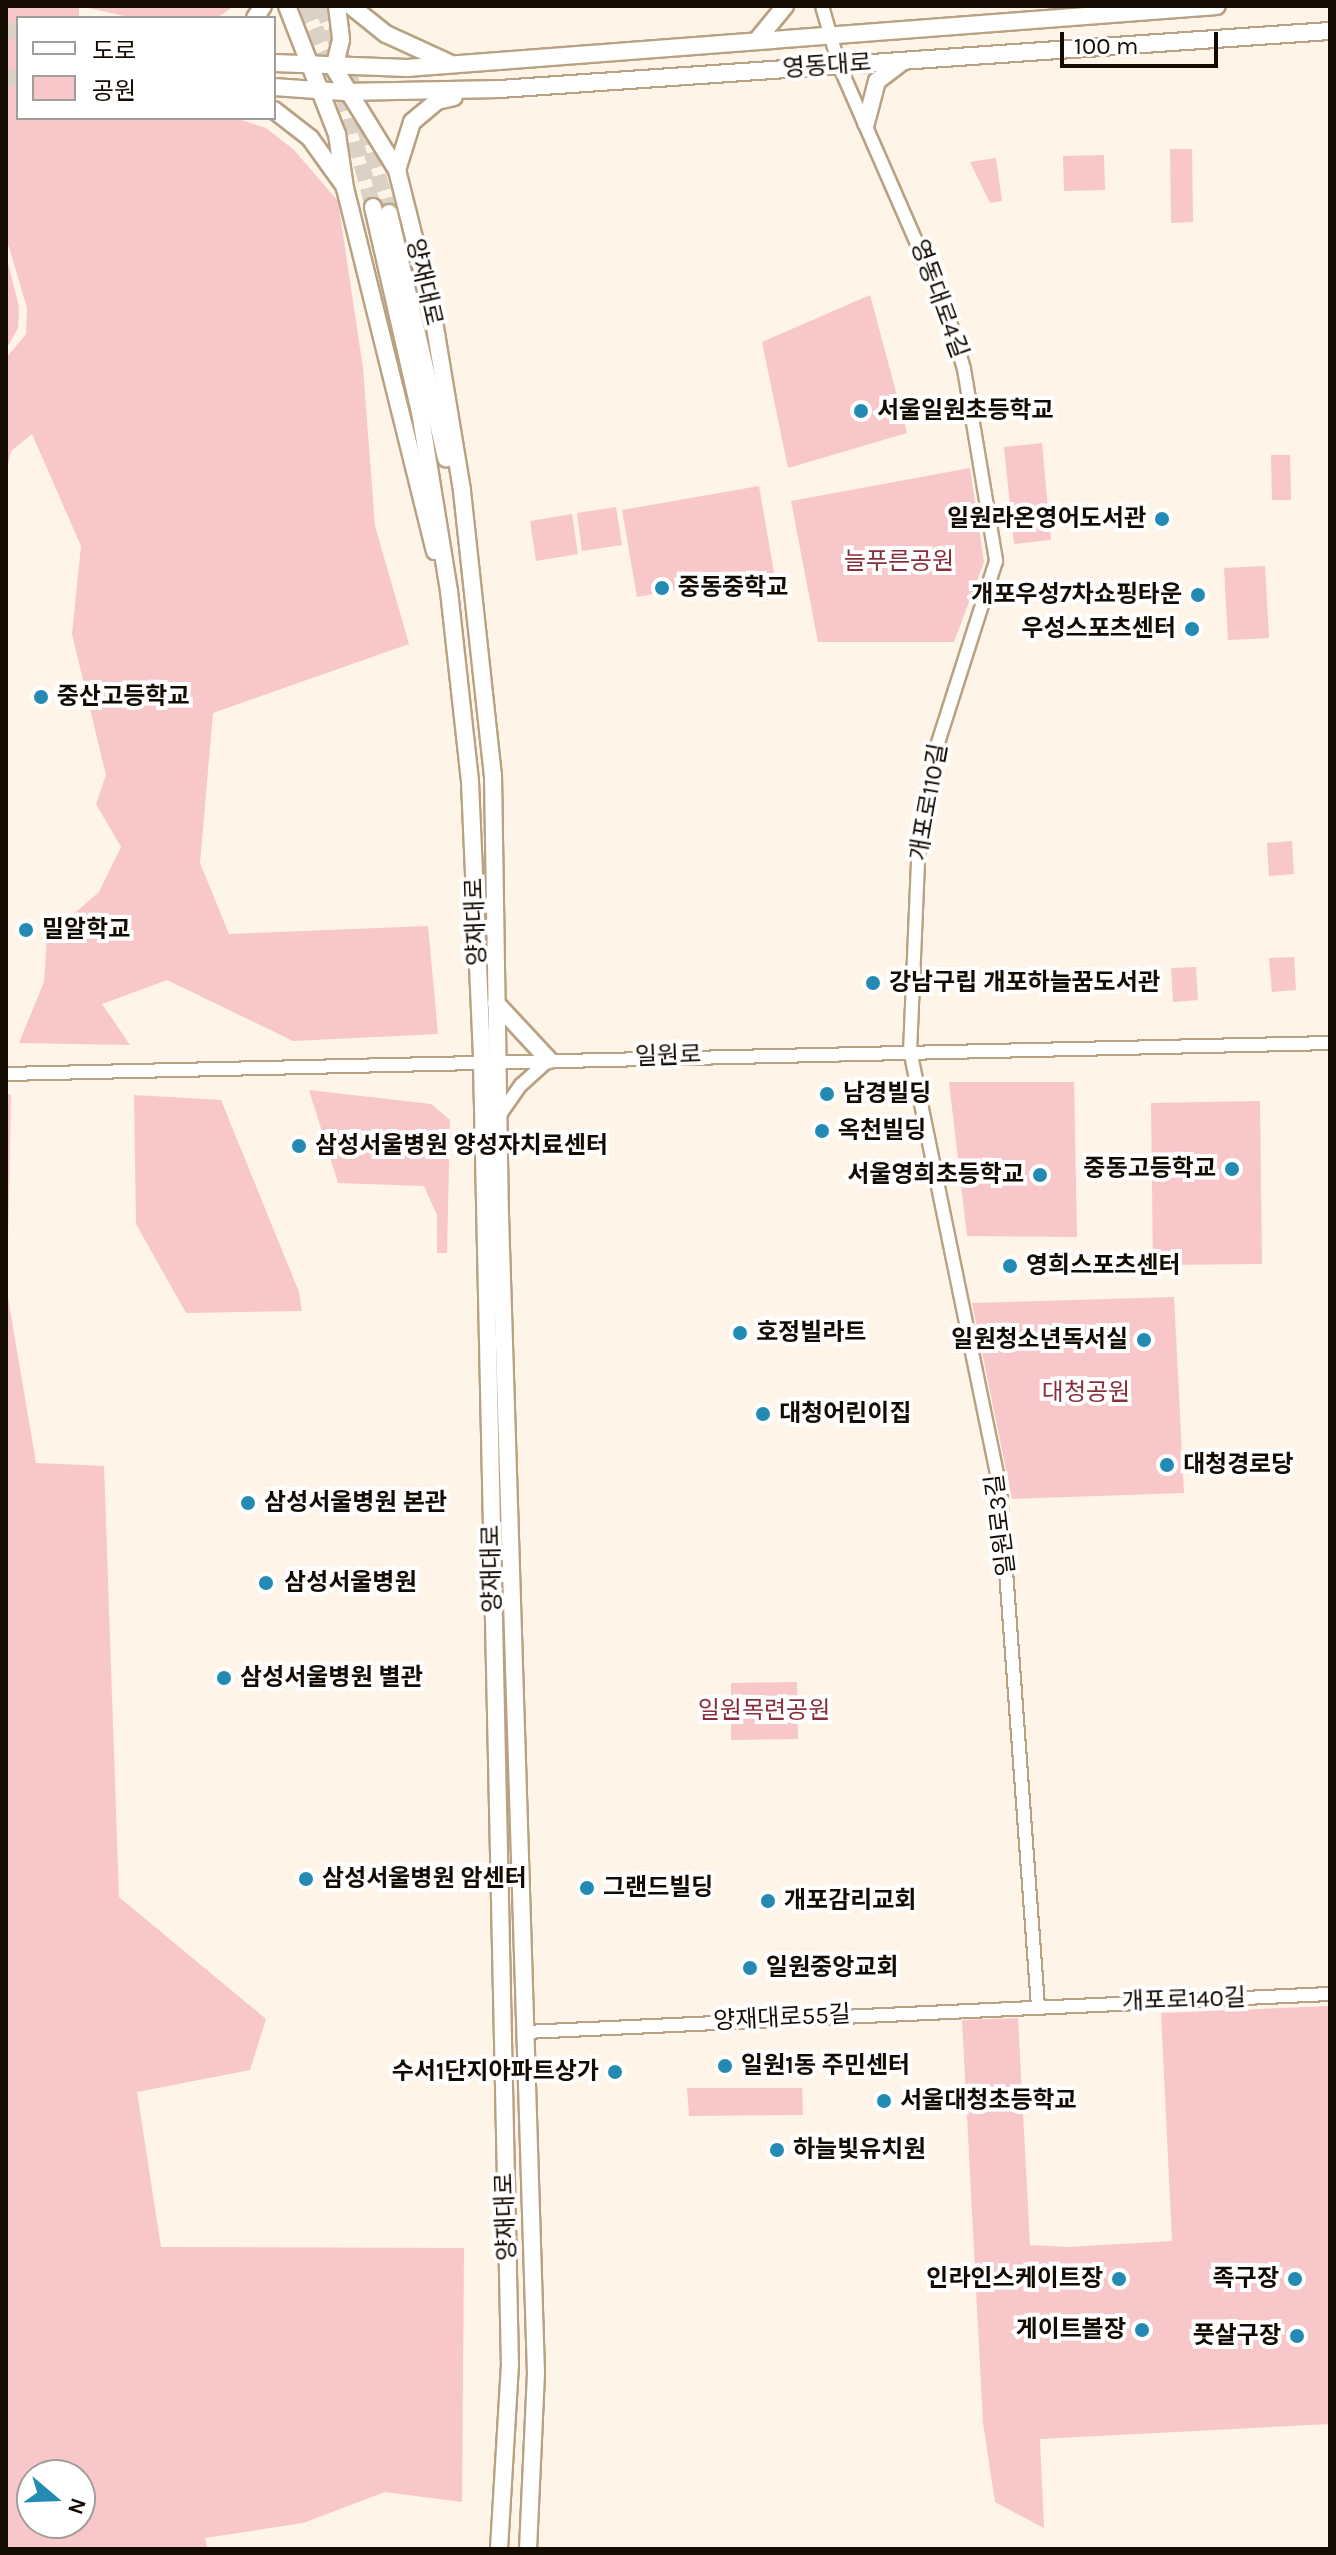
<!DOCTYPE html>
<html>
<head>
<meta charset="utf-8">
<style>
	body { margin:0 }
	#map { position:relative; width:1336px; height:2555px; overflow:hidden; background:#fef4e7; font-family:Karla,"Noto Sans KR",sans-serif }
	div>[style] { position:absolute }
	.green>* { inset:0; background:#f8c7c9 }
	.primary-tunnel>* { height:16px; margin-top:-8px; transform-origin:0; background:repeating-linear-gradient(90deg,#dbd1c5 0 16px,transparent 0 24px) }
	.roads { filter:drop-shadow(2px 0 #b8a283) drop-shadow(-2px 0 #b8a283) drop-shadow(0 2px #b8a283) drop-shadow(0 -2px #b8a283) }
	.tertiary>* { height:12px; margin:-6px; padding:0 6px; transform-origin:6px; border-radius:6px; background:#fff }
	.primary>* { height:16px; margin:-8px; padding:0 8px; transform-origin:8px; border-radius:8px; background:#fff }
	.dots>* { width:22px; height:22px; translate:-50% -50%; box-sizing:border-box; border:4px solid #fff; border-radius:50% }
	span { translate:-50% -50%; white-space:nowrap; text-align:center; line-height:1.15; -webkit-text-stroke:8px #fff; paint-order:stroke }
	.street-label { font-size:24px; color:#140c03 }
	.poi-label { font-size:24px; color:#140c03; font-weight:700 }
	.left { translate:0 -50%; text-align:left }
	.right { translate:-100% -50%; text-align:right }
	.park-label { font-size:24px; color:#892e3b }
	.frame { position:absolute; inset:0; border:8px solid #140c03; pointer-events:none }
	.legend { position:absolute; left:16px; top:16px; width:260px; height:104px; box-sizing:border-box; background:#fff; border:2px solid #a19e9a; margin:0; padding:10px 14px; list-style:none; font-size:24px; color:#140c03 }
	.legend li { display:flex; align-items:center; gap:16px; height:40px }
	.legend b { width:40px; border:2px solid #a19e9a }
	.north { position:absolute; left:16px; top:2459px; width:80px; height:80px; box-sizing:border-box; background:#fff; border:2px solid #a19e9a; border-radius:50%; rotate:109deg; font-size:22px; font-weight:700; line-height:32px; text-align:center; color:#140c03 }
	.north::after { content:''; display:block; margin:auto; width:28px; height:36px; background:#238bb3; clip-path:polygon(50% 0,100% 100%,50% 72%,0 100%) }
	.scale { position:absolute; left:1060px; top:32px; width:158px; height:36px; box-sizing:border-box; border:4px solid #140c03; border-top:0; padding-left:10px; font-size:24px; line-height:28px; white-space:nowrap; color:#140c03; -webkit-text-stroke:6px #fff; paint-order:stroke }
</style>
</head>
<body>
<div id="map">
	<div class="green">
		<div style="clip-path:polygon(6px 6px,79px 6px,79px 18px,18px 18px,18px 118px,235px 118px,266px 128px,294px 150px,338px 201px,363px 368px,375px 526px,409px 644px,213px 713px,200px 863px,229px 934px,428px 926px,438px 1034px,293px 1041px,167px 980px,102px 1004px,130px 1045px,19px 1043px,44px 982px,47px 937px,99px 892px,121px 847px,96px 804px,106px 775px,72px 634px,81px 546px,32px 434px,11px 451px,6px 475px,6px 358px,26px 334px,27px 308px,6px 237px)"></div>
		<div style="clip-path:polygon(80px 6px,234px 6px,217px 18px,133px 18px)"></div>
		<div style="clip-path:polygon(1170px 149px,1192px 149px,1193px 222px,1171px 223px)"></div>
		<div style="clip-path:polygon(1104px 155px,1105px 190px,1064px 191px,1063px 156px)"></div>
		<div style="clip-path:polygon(996px 158px,1002px 201px,990px 203px,970px 162px)"></div>
		<div style="clip-path:polygon(6px 255px,19px 307px,18px 328px,6px 349px)"></div>
		<div style="clip-path:polygon(870px 295px,907px 433px,788px 468px,762px 342px)"></div>
		<div style="clip-path:polygon(1042px 443px,1051px 540px,1014px 544px,1004px 447px)"></div>
		<div style="clip-path:polygon(1271px 455px,1290px 455px,1291px 500px,1272px 500px)"></div>
		<div style="clip-path:polygon(970px 468px,984px 562px,954px 642px,818px 642px,791px 501px)"></div>
		<div style="clip-path:polygon(759px 486px,774px 573px,637px 597px,622px 510px)"></div>
		<div style="clip-path:polygon(616px 507px,622px 545px,582px 551px,577px 513px)"></div>
		<div style="clip-path:polygon(572px 514px,578px 554px,536px 561px,530px 521px)"></div>
		<div style="clip-path:polygon(1265px 566px,1269px 638px,1228px 640px,1224px 568px)"></div>
		<div style="clip-path:polygon(1292px 841px,1294px 874px,1269px 876px,1267px 843px)"></div>
		<div style="clip-path:polygon(1294px 957px,1296px 990px,1272px 992px,1269px 958px)"></div>
		<div style="clip-path:polygon(1196px 967px,1198px 1000px,1173px 1002px,1171px 968px)"></div>
		<div style="clip-path:polygon(949px 1082px,1074px 1082px,1077px 1237px,967px 1236px)"></div>
		<div style="clip-path:polygon(309px 1090px,431px 1104px,450px 1120px,447px 1253px,437px 1253px,437px 1215px,424px 1186px,338px 1183px)"></div>
		<div style="clip-path:polygon(evenodd,11px 1094px,7px 1292px,36px 1463px,104px 1466px,119px 1897px,266px 2019px,250px 2070px,137px 2092px,161px 2247px,464px 2248px,462px 2502px,385px 2492px,303px 2523px,205px 2538px,207px 2549px,6px 2549px,6px 1095px,11px 1094px,32px 2475px,80px 2475px,80px 2523px,32px 2523px,32px 2475px)"></div>
		<div style="clip-path:polygon(134px 1095px,221px 1100px,299px 1292px,302px 1311px,186px 1313px,136px 1224px)"></div>
		<div style="clip-path:polygon(1260px 1101px,1262px 1264px,1153px 1265px,1151px 1103px)"></div>
		<div style="clip-path:polygon(1174px 1297px,1184px 1493px,1012px 1499px,972px 1303px)"></div>
		<div style="clip-path:polygon(797px 1682px,798px 1739px,731px 1740px,731px 1683px)"></div>
		<div style="clip-path:polygon(1330px 2006px,1330px 2424px,1040px 2439px,1044px 2528px,995px 2502px,983px 2423px,962px 2020px,1018px 2018px,1030px 2245px,1068px 2247px,1172px 2241px,1161px 2013px)"></div>
		<div style="clip-path:polygon(802px 2088px,803px 2115px,689px 2116px,687px 2088px)"></div>
	</div>
	<div class="primary-tunnel">
		<div style="left:306px;top:6px;width:96px;rotate:67.4deg"></div>
		<div style="left:343px;top:95px;width:116px;rotate:75deg"></div>
		<div style="left:322px;top:6px;width:83px;rotate:68.7deg"></div>
		<div style="left:352px;top:83px;width:135px;rotate:74.1deg"></div>
		<div style="left:6px;top:30px;width:12px;rotate:9deg"></div>
		<div style="left:6px;top:77px;width:12px;rotate:5deg"></div>
	</div>
	<div class="roads">
		<div class="tertiary">
			<div style="left:822px;top:6px;width:61px;rotate:73.9deg"></div>
			<div style="left:839px;top:65px;width:273px;rotate:66.4deg"></div>
			<div style="left:948px;top:315px;width:56px;rotate:73.5deg"></div>
			<div style="left:964px;top:369px;width:195px;rotate:80.5deg"></div>
			<div style="left:996px;top:561px;width:194px;rotate:107.7deg"></div>
			<div style="left:937px;top:746px;width:94px;rotate:101.1deg"></div>
			<div style="left:919px;top:838px;width:212px;rotate:92.4deg"></div>
			<div style="left:910px;top:1050px;width:448px;rotate:78.4deg"></div>
			<div style="left:1000px;top:1489px;width:519px;rotate:85.8deg"></div>
			<div style="left:6px;top:1074px;width:1324px;rotate:-1.34deg"></div>
			<div style="left:499px;top:1116px;width:38px;rotate:-55deg"></div>
			<div style="left:521px;top:1085px;width:38px;rotate:-42deg"></div>
			<div style="left:526px;top:2032px;width:805px;rotate:-2.71deg"></div>
		</div>
		<div class="primary">
			<div style="left:287px;top:6px;width:137px;rotate:68.7deg"></div>
			<div style="left:337px;top:134px;width:55px;rotate:81.6deg"></div>
			<div style="left:345px;top:188px;width:374px;rotate:76.1deg"></div>
			<div style="left:337px;top:6px;width:34px;rotate:83deg"></div>
			<div style="left:341px;top:40px;width:29px;rotate:104deg"></div>
			<div style="left:334px;top:68px;width:120px;rotate:58.3deg"></div>
			<div style="left:397px;top:170px;width:143px;rotate:75.9deg"></div>
			<div style="left:432px;top:309px;width:184px;rotate:80.6deg"></div>
			<div style="left:462px;top:491px;width:286px;rotate:83.8deg"></div>
			<div style="left:493px;top:775px;width:440px;rotate:89.1deg"></div>
			<div style="left:500px;top:1215px;width:1159px;rotate:88.22deg"></div>
			<div style="left:536px;top:2373px;width:176px;rotate:92.6deg"></div>
			<div style="left:351px;top:6px;width:45px;rotate:38.7deg"></div>
			<div style="left:386px;top:34px;width:69px;rotate:24.7deg"></div>
			<div style="left:255px;top:18px;width:14px;rotate:-56deg"></div>
			<div style="left:758px;top:39px;width:43px;rotate:-50.7deg"></div>
			<div style="left:274px;top:63px;width:133px;rotate:2.2deg"></div>
			<div style="left:407px;top:68px;width:812px;rotate:-4.38deg"></div>
			<div style="left:274px;top:87px;width:70px;rotate:4.1deg"></div>
			<div style="left:344px;top:92px;width:156px;rotate:-1.1deg"></div>
			<div style="left:500px;top:89px;width:832px;rotate:-4deg"></div>
			<div style="left:274px;top:110px;width:46px;rotate:37.9deg"></div>
			<div style="left:310px;top:138px;width:57px;rotate:54.3deg"></div>
			<div style="left:866px;top:123px;width:43px;rotate:-75.3deg"></div>
			<div style="left:877px;top:81px;width:30px;rotate:-37deg"></div>
			<div style="left:397px;top:170px;width:50px;rotate:-72.6deg"></div>
			<div style="left:412px;top:122px;width:33px;rotate:-40deg"></div>
			<div style="left:437px;top:101px;width:17px;rotate:-13deg"></div>
			<div style="left:373px;top:207px;width:210px;rotate:77.1deg"></div>
			<div style="left:420px;top:412px;width:181px;rotate:80.8deg"></div>
			<div style="left:449px;top:591px;width:192px;rotate:83.7deg"></div>
			<div style="left:470px;top:782px;width:280px;rotate:87.5deg"></div>
			<div style="left:482px;top:1062px;width:1302px;rotate:88.77deg"></div>
			<div style="left:510px;top:2364px;width:185px;rotate:93.4deg"></div>
			<div style="left:389px;top:213px;width:252px;rotate:76.9deg"></div>
			<div style="left:496px;top:1003px;width:78px;rotate:47.1deg"></div>
		</div>
	</div>
	<div class="dots">
		<div style="left:861px;top:411px;background:#238bb3"></div>
		<div style="left:1162px;top:519px;background:#238bb3"></div>
		<div style="left:662px;top:588px;background:#238bb3"></div>
		<div style="left:1198px;top:595px;background:#238bb3"></div>
		<div style="left:1192px;top:629px;background:#238bb3"></div>
		<div style="left:41px;top:697px;background:#238bb3"></div>
		<div style="left:26px;top:930px;background:#238bb3"></div>
		<div style="left:873px;top:983px;background:#238bb3"></div>
		<div style="left:827px;top:1094px;background:#238bb3"></div>
		<div style="left:822px;top:1131px;background:#238bb3"></div>
		<div style="left:299px;top:1146px;background:#238bb3"></div>
		<div style="left:1232px;top:1169px;background:#238bb3"></div>
		<div style="left:1040px;top:1175px;background:#238bb3"></div>
		<div style="left:1010px;top:1266px;background:#238bb3"></div>
		<div style="left:740px;top:1333px;background:#238bb3"></div>
		<div style="left:1144px;top:1340px;background:#238bb3"></div>
		<div style="left:763px;top:1414px;background:#238bb3"></div>
		<div style="left:1167px;top:1465px;background:#238bb3"></div>
		<div style="left:248px;top:1503px;background:#238bb3"></div>
		<div style="left:266px;top:1583px;background:#238bb3"></div>
		<div style="left:224px;top:1678px;background:#238bb3"></div>
		<div style="left:306px;top:1879px;background:#238bb3"></div>
		<div style="left:587px;top:1888px;background:#238bb3"></div>
		<div style="left:768px;top:1901px;background:#238bb3"></div>
		<div style="left:750px;top:1968px;background:#238bb3"></div>
		<div style="left:725px;top:2066px;background:#238bb3"></div>
		<div style="left:615px;top:2072px;background:#238bb3"></div>
		<div style="left:884px;top:2101px;background:#238bb3"></div>
		<div style="left:777px;top:2150px;background:#238bb3"></div>
		<div style="left:1119px;top:2279px;background:#238bb3"></div>
		<div style="left:1295px;top:2279px;background:#238bb3"></div>
		<div style="left:1142px;top:2330px;background:#238bb3"></div>
		<div style="left:1297px;top:2336px;background:#238bb3"></div>
	</div>
	<div class="street-label">
		<span style="left:827px;top:66px;rotate:-4deg">영동대로</span>
		<span style="left:424px;top:282px;rotate:77deg">양재대로</span>
		<span style="left:939px;top:299px;rotate:70deg">영동대로4길</span>
		<span style="left:929px;top:802px;rotate:-80deg">개포로110길</span>
		<span style="left:476px;top:922px;rotate:-92deg">양재대로</span>
		<span style="left:668px;top:1056px;rotate:-2deg">일원로</span>
		<span style="left:1001px;top:1525px;rotate:-97deg">일원로3길</span>
		<span style="left:492px;top:1569px;rotate:-91deg">양재대로</span>
		<span style="left:1184px;top:2000px;rotate:-2deg">개포로140길</span>
		<span style="left:782px;top:2018px;rotate:-3deg">양재대로55길</span>
		<span style="left:506px;top:2217px;rotate:-92deg">양재대로</span>
	</div>
	<div class="poi-label">
		<span class="left" style="left:877px;top:411px">서울일원초등학교</span>
		<span class="right" style="left:1146px;top:519px">일원라온영어도서관</span>
		<span class="left" style="left:678px;top:588px">중동중학교</span>
		<span class="right" style="left:1182px;top:595px">개포우성7차쇼핑타운</span>
		<span class="right" style="left:1176px;top:629px">우성스포츠센터</span>
		<span class="left" style="left:57px;top:697px">중산고등학교</span>
		<span class="left" style="left:42px;top:930px">밀알학교</span>
		<span class="left" style="left:889px;top:983px">강남구립 개포하늘꿈도서관</span>
		<span class="left" style="left:843px;top:1094px">남경빌딩</span>
		<span class="left" style="left:838px;top:1131px">옥천빌딩</span>
		<span class="left" style="left:315px;top:1146px">삼성서울병원 양성자치료센터</span>
		<span class="right" style="left:1216px;top:1169px">중동고등학교</span>
		<span class="right" style="left:1024px;top:1175px">서울영희초등학교</span>
		<span class="left" style="left:1026px;top:1266px">영희스포츠센터</span>
		<span class="left" style="left:756px;top:1333px">호정빌라트</span>
		<span class="right" style="left:1128px;top:1340px">일원청소년독서실</span>
		<span class="left" style="left:779px;top:1414px">대청어린이집</span>
		<span class="left" style="left:1183px;top:1465px">대청경로당</span>
		<span class="left" style="left:264px;top:1503px">삼성서울병원 본관</span>
		<span class="left" style="left:284px;top:1583px">삼성서울병원</span>
		<span class="left" style="left:240px;top:1678px">삼성서울병원 별관</span>
		<span class="left" style="left:322px;top:1879px">삼성서울병원 암센터</span>
		<span class="left" style="left:603px;top:1888px">그랜드빌딩</span>
		<span class="left" style="left:784px;top:1901px">개포감리교회</span>
		<span class="left" style="left:766px;top:1968px">일원중앙교회</span>
		<span class="left" style="left:741px;top:2066px">일원1동 주민센터</span>
		<span class="right" style="left:599px;top:2072px">수서1단지아파트상가</span>
		<span class="left" style="left:900px;top:2101px">서울대청초등학교</span>
		<span class="left" style="left:793px;top:2150px">하늘빛유치원</span>
		<span class="right" style="left:1103px;top:2279px">인라인스케이트장</span>
		<span class="right" style="left:1279px;top:2279px">족구장</span>
		<span class="right" style="left:1126px;top:2330px">게이트볼장</span>
		<span class="right" style="left:1281px;top:2336px">풋살구장</span>
	</div>
	<div class="park-label">
		<span style="left:899px;top:562px">늘푸른공원</span>
		<span style="left:1086px;top:1393px">대청공원</span>
		<span style="left:764px;top:1711px">일원목련공원</span>
	</div>
	<div class="frame"></div>
	<ul class="legend">
	<li><b style="height:10px;background:#fff"></b>도로</li>
	<li><b style="height:22px;background:#f8c7c9"></b>공원</li>
	</ul>
	<div class="north">N</div>
	<div class="scale">100 m</div>
</div>
</body>
</html>
